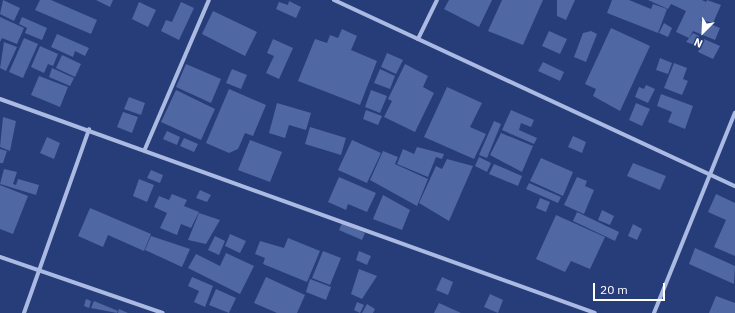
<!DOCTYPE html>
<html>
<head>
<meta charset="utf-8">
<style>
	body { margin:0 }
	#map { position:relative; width:735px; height:313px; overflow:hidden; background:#273d79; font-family:"IBM Plex Sans",sans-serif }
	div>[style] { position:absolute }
	.building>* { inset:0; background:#4f67a2 }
	.minor>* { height:4px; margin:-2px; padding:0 2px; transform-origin:2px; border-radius:2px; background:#aabae3 }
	span { translate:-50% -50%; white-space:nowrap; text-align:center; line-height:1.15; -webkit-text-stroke:3px #273d79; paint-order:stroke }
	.north { position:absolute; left:683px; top:12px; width:40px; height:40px; -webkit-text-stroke:3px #273d79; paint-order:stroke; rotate:204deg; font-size:11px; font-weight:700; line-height:16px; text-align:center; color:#fff }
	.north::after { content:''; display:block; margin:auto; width:14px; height:18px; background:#fff; clip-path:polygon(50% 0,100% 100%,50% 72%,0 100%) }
	.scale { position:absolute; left:593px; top:283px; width:72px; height:18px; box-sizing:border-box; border:2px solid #fff; border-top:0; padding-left:5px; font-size:12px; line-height:14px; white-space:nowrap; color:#fff; -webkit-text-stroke:3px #273d79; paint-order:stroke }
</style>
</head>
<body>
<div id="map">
	<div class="building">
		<div style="clip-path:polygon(3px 0,20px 8px,14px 21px,0 14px)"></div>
		<div style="clip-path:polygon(40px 0,51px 0,97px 20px,91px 34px,35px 10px)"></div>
		<div style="clip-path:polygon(96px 0,113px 0,110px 7px)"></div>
		<div style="clip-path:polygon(449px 0,492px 0,479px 27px,444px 9px)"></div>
		<div style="clip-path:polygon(502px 0,543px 0,523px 45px,488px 31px)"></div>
		<div style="clip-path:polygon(557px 0,575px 0,566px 20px,557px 16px)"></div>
		<div style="clip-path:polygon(612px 0,629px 0,651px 9px,653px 4px,667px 9px,658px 33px,607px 13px)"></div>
		<div style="clip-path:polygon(648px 0,702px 0,706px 2px,701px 13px,707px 0,721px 5px,713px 23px,698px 19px,720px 28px,715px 40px,693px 31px,689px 38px,676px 32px,686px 11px,671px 4px,668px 9px)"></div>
		<div style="clip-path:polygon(289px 1px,301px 7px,296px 18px,276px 9px,279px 2px,288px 5px)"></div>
		<div style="clip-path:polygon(139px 2px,156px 10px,148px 27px,132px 19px)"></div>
		<div style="clip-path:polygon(181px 2px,194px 8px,179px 40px,161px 31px,166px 20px,172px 22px)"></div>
		<div style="clip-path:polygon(213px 11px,257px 32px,245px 56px,202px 34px)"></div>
		<div style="clip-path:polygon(0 17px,24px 28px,17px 44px,2px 38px,0 42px)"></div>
		<div style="clip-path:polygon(22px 17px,47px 28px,42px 40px,25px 33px,27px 28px,19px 24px)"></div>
		<div style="clip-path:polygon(664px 23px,672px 28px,668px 37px,659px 33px)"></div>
		<div style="clip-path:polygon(611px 28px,650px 46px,620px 111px,593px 96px,596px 89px,585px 84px)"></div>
		<div style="clip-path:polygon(342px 29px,357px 36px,351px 50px,377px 61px,360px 105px,298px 81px,315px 39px,327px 43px,330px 35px,338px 38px)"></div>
		<div style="clip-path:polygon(549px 31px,567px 39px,560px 54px,542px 46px)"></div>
		<div style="clip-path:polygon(591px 31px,597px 34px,586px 62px,574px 57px,583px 33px)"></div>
		<div style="clip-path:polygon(693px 33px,699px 36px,695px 45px,686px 42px)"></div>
		<div style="clip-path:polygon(57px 34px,89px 48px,85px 56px,75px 51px,73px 57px,51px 47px)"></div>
		<div style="clip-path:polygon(24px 38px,38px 44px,23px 78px,9px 72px)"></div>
		<div style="clip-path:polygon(273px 39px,293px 48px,279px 79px,266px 73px,274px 56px,267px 53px)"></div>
		<div style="clip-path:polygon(704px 39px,720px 46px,713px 59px,698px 52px)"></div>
		<div style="clip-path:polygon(4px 42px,17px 47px,6px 71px,0 68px)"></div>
		<div style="clip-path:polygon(40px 46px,58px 54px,53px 66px,48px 64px,44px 73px,31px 67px)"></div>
		<div style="clip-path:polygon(387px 53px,403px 60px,396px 74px,381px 67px)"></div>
		<div style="clip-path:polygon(62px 55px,81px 64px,75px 77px,56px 68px)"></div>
		<div style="clip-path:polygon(660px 58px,672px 63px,668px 74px,656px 70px)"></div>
		<div style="clip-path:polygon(543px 62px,564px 72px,560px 81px,538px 71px)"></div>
		<div style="clip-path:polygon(674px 63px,687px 68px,683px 79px,688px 81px,682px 95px,664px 88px)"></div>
		<div style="clip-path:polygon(186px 64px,221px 79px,211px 103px,176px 87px)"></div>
		<div style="clip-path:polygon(405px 64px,428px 76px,423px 87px,434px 93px,415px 132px,384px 117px,392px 101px,388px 99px)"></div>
		<div style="clip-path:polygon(52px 68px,74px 78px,70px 86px,49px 77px)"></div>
		<div style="clip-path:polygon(232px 69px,247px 75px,241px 89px,226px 83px)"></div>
		<div style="clip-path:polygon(380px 69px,395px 76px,390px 89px,374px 83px)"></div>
		<div style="clip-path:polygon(39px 76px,68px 87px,60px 107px,31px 95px)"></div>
		<div style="clip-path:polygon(646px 85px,655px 89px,648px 103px,635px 97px,639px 87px,644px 89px)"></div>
		<div style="clip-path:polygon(447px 87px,482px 103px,470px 127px,486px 134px,474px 159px,424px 137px)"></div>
		<div style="clip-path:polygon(229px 89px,266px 105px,253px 136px,245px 133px,238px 149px,229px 153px,206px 143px)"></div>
		<div style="clip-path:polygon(176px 90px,215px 109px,201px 140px,161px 122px)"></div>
		<div style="clip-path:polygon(371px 90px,387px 96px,380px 113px,365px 107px)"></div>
		<div style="clip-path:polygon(661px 94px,693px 106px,685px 129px,668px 122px,672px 112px,657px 106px)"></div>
		<div style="clip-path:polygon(129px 97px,145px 103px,141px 115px,124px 109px)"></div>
		<div style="clip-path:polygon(277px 103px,311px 113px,306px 130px,289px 125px,285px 138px,269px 133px)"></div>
		<div style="clip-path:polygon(636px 103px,650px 109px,642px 126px,629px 120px)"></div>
		<div style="clip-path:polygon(366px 110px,382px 116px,378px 125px,363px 119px)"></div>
		<div style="clip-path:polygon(511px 110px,534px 120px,531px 127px,521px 123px,519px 130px,537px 138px,534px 144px,502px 130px)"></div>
		<div style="clip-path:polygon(123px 112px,138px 117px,132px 133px,117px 127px)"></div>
		<div style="clip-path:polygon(3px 117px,16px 121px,10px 151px,0 147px)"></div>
		<div style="clip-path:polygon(494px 121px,501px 124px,487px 158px,479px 155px)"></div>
		<div style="clip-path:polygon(310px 127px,346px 138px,341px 155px,305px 144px)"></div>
		<div style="clip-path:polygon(167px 131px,180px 137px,177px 145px,163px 139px)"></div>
		<div style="clip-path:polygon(501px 133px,533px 146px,522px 172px,490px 155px)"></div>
		<div style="clip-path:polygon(573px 136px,586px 142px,582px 153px,568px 147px)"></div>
		<div style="clip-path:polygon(47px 137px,60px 143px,54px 159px,40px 153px)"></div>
		<div style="clip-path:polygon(184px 138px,198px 144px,194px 152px,180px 146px)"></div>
		<div style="clip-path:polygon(250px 140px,282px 152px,270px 182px,238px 170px)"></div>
		<div style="clip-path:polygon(352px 140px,381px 153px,367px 183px,338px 170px)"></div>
		<div style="clip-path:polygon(417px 147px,444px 154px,442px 159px,436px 157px,428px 177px,397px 164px,403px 149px,414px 154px)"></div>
		<div style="clip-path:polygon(0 149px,7px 151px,3px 163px,0 163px)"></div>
		<div style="clip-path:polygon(383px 151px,398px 157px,395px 164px,428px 179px,417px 206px,370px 180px)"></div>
		<div style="clip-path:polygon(479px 157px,491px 163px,487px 172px,475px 166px)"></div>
		<div style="clip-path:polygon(541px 158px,573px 172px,563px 196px,530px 181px)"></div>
		<div style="clip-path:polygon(447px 159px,473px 166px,449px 221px,419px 203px,436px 166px,442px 169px)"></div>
		<div style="clip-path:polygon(633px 163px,666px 176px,660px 190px,627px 176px)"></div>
		<div style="clip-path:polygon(494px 164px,522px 176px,518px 186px,489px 174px)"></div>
		<div style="clip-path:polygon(4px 169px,17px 172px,13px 184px,16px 185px,18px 179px,39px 185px,36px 195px,0 184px)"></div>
		<div style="clip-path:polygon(151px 170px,163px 175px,160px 183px,147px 178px)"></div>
		<div style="clip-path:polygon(339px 177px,376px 193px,367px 212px,348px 204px,346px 210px,328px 202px)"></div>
		<div style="clip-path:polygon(577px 177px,587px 181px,585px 186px,594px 190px,584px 214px,564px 205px)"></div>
		<div style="clip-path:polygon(139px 179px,154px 185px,147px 202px,133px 196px)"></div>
		<div style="clip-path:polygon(529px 183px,561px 197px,558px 203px,526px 189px)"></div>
		<div style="clip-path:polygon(0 185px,28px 196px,13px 234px,0 229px)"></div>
		<div style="clip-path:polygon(200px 190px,211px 195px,207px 202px,196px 198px)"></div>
		<div style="clip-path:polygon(172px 194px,187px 200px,184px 206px,199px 212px,191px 228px,181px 224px,177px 235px,160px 228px,167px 213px,154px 207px,159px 196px,169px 200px)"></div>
		<div style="clip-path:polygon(716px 194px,735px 203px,735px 256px,714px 247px,726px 220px,708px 212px)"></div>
		<div style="clip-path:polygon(383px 195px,410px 210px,402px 230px,373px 219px)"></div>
		<div style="clip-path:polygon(540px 198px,550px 202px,546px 212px,536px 208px)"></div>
		<div style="clip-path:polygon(90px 208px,151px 234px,144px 251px,108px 235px,103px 247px,78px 236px)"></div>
		<div style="clip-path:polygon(602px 210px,614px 216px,610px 225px,598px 220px)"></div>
		<div style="clip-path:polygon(577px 212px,619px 232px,615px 241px,573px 221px)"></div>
		<div style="clip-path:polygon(199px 213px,220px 220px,206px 244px,188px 240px)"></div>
		<div style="clip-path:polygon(556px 215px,605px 237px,590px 269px,571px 261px,565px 272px,536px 259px)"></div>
		<div style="clip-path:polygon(342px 223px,365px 233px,362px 240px,339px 230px)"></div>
		<div style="clip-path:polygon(633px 224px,642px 229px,637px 240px,628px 236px)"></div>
		<div style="clip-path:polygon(230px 234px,246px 241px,240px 253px,225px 246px)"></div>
		<div style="clip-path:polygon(151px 236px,190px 249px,182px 267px,145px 250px)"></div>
		<div style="clip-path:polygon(215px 236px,225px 241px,219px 255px,208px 250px)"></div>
		<div style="clip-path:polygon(288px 238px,320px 251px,307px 282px,263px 264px,265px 258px,255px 254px,260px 241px,284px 248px)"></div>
		<div style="clip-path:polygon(695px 248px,735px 266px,734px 284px,689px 264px)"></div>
		<div style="clip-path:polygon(323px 251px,341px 258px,330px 285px,312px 278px)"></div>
		<div style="clip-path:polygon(359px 251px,371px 256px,367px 265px,356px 260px)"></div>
		<div style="clip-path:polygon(226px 253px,254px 266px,240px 294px,188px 268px,196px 254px,220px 266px)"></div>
		<div style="clip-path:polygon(359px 269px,377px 276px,362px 299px,351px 294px)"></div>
		<div style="clip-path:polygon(192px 277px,213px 286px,205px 307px,194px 302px,199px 291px,188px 286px)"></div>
		<div style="clip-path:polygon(266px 277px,305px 295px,297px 313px,277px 313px,254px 303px)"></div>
		<div style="clip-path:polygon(442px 277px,453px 282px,448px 295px,436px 290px)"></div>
		<div style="clip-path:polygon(310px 279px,331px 287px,326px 300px,306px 292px)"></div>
		<div style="clip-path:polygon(216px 289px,236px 298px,229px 313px,209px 305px)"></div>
		<div style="clip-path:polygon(490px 294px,503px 300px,498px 313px,484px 307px)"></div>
		<div style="clip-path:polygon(716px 296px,735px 303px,735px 313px,709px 313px)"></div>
		<div style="clip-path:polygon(86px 299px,91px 301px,89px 308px,84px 306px)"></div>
		<div style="clip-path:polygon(94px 301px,118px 311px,117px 313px,91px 308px)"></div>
		<div style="clip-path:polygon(357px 302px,364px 305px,360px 313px,354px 310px)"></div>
		<div style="clip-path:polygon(439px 303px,461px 313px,434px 313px)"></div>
		<div style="clip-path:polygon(367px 304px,375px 309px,373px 313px,362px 313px)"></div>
		<div style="clip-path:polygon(119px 309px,128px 313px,118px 313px)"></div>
	</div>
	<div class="minor">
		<div style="left:334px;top:0;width:442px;rotate:24.9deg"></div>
		<div style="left:418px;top:39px;width:43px;rotate:-64deg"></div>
		<div style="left:0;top:99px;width:632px;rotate:19.78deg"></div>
		<div style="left:145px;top:149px;width:162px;rotate:-66.8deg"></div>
		<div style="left:0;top:257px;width:172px;rotate:19deg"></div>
		<div style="left:24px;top:313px;width:195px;rotate:-70.5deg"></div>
		<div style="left:654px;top:313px;width:216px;rotate:-68deg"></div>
	</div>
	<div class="north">N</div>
	<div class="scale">20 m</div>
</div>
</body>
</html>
